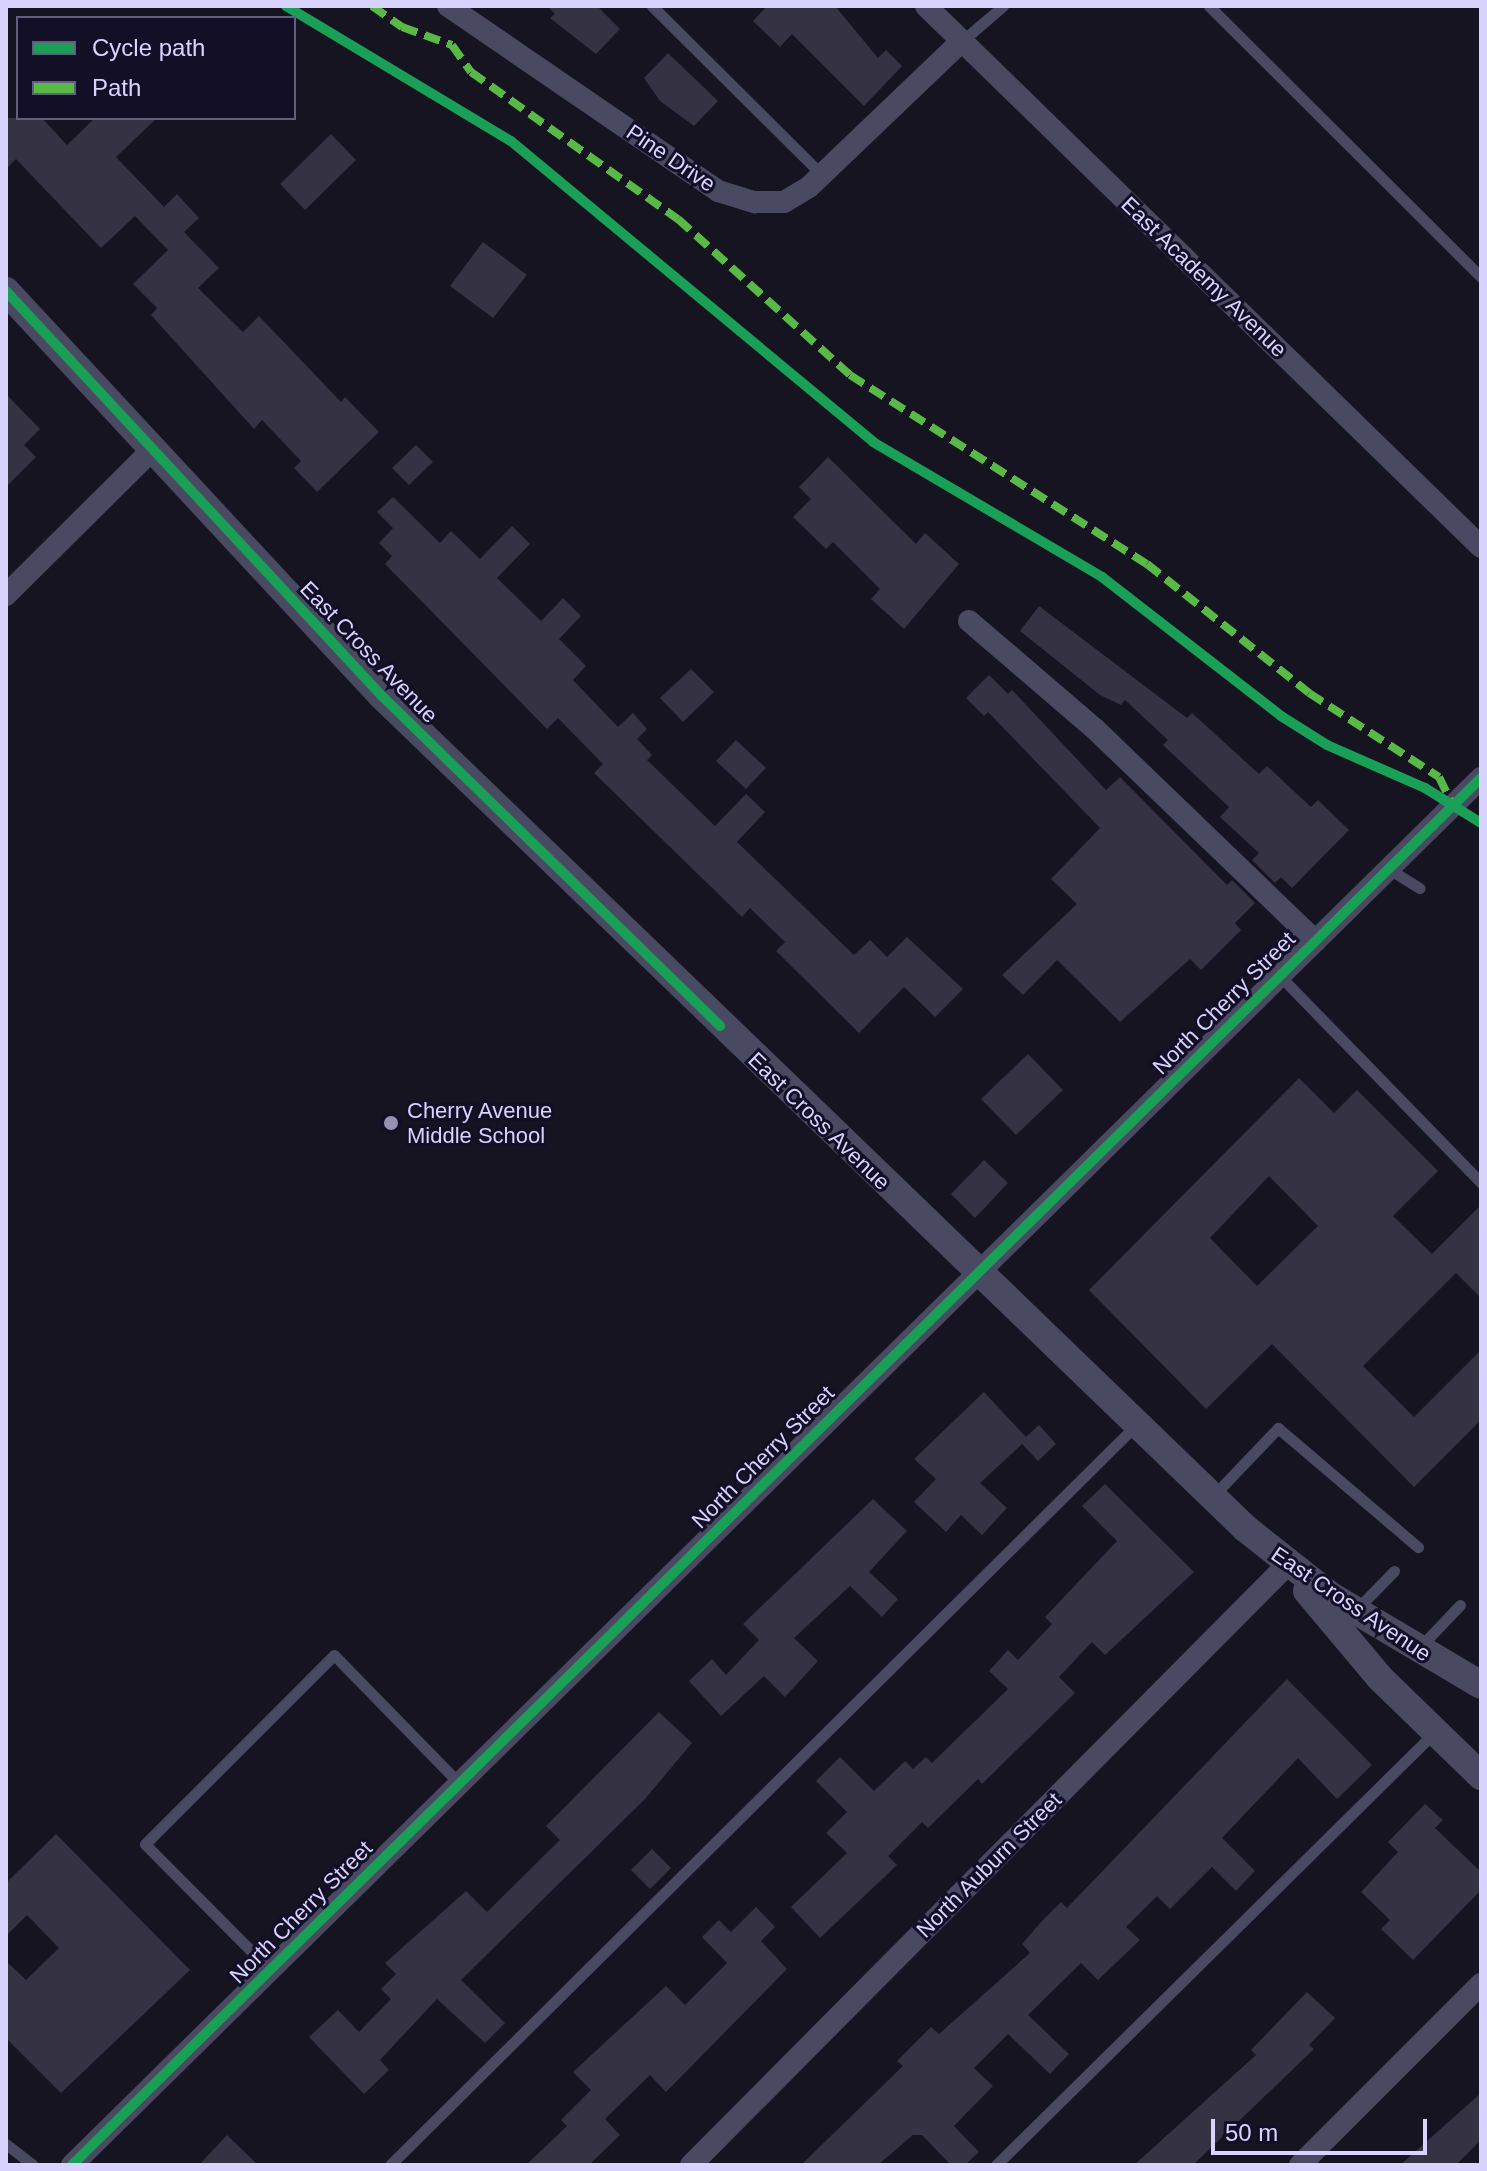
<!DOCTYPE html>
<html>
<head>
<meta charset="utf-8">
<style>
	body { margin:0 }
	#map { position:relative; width:1487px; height:2171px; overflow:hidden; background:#161421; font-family:Helvetica,sans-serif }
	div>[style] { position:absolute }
	.building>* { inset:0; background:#343243 }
	.service>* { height:11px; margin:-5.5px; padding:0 5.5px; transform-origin:5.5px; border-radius:5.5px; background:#4a4962 }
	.minor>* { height:22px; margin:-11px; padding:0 11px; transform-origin:11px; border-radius:11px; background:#4a4962 }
	.tertiary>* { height:28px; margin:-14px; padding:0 14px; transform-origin:14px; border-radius:14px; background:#4a4962 }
	.quiet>* { height:8px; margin-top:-4px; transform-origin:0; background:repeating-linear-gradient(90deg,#58b947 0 16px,transparent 0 24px) }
	.cycleway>* { height:10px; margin:-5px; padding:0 5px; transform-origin:5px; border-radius:5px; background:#1a9f57 }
	.dots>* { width:22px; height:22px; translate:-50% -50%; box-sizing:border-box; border:4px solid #130f26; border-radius:50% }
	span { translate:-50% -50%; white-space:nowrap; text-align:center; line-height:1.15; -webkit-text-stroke:6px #130f26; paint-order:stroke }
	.street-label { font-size:22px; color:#d9d4ff }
	.poi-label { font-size:22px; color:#d9d4ff }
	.left { translate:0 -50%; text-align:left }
	.frame { position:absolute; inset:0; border:8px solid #d9d4ff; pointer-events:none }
	.legend { position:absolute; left:16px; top:16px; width:280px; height:104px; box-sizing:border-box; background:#130f26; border:2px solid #625e7d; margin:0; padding:10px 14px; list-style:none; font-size:24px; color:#d9d4ff }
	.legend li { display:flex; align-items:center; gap:16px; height:40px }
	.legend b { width:40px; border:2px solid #625e7d }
	.scale { position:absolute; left:1211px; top:2119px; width:216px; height:36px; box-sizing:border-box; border:4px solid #d9d4ff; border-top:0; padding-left:10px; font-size:24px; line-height:28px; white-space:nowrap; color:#d9d4ff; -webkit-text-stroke:6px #130f26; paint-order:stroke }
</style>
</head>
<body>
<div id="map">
	<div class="building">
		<div style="clip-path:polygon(547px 6px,597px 6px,620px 29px,596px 54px,550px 18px,555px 14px)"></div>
		<div style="clip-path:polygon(767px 6px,835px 6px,878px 58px,886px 50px,902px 66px,864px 106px,792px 34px,780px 47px,753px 21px)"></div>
		<div style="clip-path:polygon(668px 53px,718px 101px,694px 126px,660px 101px,644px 78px)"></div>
		<div style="clip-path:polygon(6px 118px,42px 118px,67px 145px,95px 118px,157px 118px,116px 157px,164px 207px,177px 194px,199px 218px,184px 232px,219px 268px,198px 288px,243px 332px,259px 316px,341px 402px,345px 397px,379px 432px,317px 492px,294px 468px,301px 461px,262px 420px,254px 429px,151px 315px,157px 308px,133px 284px,168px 250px,135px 216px,101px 248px,16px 159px,6px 169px)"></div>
		<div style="clip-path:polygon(331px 134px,356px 160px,305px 210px,280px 184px)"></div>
		<div style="clip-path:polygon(483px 242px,527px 275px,493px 318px,450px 286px)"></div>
		<div style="clip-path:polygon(6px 394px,40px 429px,24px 445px,36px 457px,6px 487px)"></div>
		<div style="clip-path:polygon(416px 445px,433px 462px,409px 485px,392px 468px)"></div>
		<div style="clip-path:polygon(828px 457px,916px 544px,925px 533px,959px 564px,904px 629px,871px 599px,880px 589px,833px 542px,826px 549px,793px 517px,811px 499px,799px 487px)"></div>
		<div style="clip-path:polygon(393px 497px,440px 543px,451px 531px,480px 559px,512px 526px,530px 544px,497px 578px,541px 621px,563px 598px,581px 616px,559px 639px,586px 666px,573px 680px,618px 727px,633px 713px,647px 729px,637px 739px,652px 755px,647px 760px,715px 826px,746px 794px,765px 812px,737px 842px,854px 955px,870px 940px,887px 957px,907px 937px,963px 989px,935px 1017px,904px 987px,859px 1033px,776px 951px,785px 942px,750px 908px,742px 917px,594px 773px,603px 764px,558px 718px,547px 729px,385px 564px,392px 556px,379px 543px,393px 528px,377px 512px)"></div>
		<div style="clip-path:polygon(1039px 606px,1187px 718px,1192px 713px,1259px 774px,1267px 766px,1311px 807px,1318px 800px,1349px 830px,1292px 888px,1281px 877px,1275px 883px,1252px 860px,1259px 853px,1220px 817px,1229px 807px,1163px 745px,1168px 740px,1125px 700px,1121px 705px,1100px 695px,1020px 631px)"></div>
		<div style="clip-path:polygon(691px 669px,714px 692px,683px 722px,660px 698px)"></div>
		<div style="clip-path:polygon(989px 675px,1008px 694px,1012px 690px,1106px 790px,1120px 777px,1227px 885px,1232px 880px,1255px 903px,1235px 923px,1241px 930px,1201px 970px,1190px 959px,1120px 1022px,1057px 960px,1023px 995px,1002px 975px,1077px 904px,1051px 879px,1100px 828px,988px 712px,984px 716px,966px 698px)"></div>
		<div style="clip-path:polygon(736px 740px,766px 768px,746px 789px,716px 761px)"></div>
		<div style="clip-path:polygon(1028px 1054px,1063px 1090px,1016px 1135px,981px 1099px)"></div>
		<div style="clip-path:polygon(evenodd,1299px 1078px,1334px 1113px,1357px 1090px,1438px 1171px,1393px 1216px,1432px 1254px,1481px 1205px,1481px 1298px,1456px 1273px,1363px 1366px,1414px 1417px,1481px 1350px,1481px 1420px,1414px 1487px,1272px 1344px,1206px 1409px,1089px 1290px,1299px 1078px,1269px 1176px,1318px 1226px,1257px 1286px,1210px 1238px,1269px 1176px)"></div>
		<div style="clip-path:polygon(984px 1160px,1008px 1183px,975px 1218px,951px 1194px)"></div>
		<div style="clip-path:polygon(984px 1392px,1026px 1437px,1039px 1425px,1056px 1444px,1038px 1461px,1022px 1444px,980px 1483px,1007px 1508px,982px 1535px,961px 1515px,946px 1532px,914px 1502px,936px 1479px,914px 1459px)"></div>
		<div style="clip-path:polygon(1105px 1484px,1194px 1572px,1105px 1655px,1092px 1642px,1059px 1677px,1075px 1693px,982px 1784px,978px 1779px,928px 1828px,922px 1822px,888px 1856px,897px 1865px,820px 1938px,791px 1907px,847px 1853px,826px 1833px,847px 1812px,816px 1781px,840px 1757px,874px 1791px,905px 1761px,913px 1769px,926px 1757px,932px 1763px,1008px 1689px,989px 1671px,1008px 1650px,1018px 1660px,1052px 1624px,1045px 1617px,1117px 1541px,1082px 1506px)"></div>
		<div style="clip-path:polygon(873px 1499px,907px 1531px,869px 1572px,898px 1599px,882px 1617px,850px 1586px,794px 1638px,818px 1661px,785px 1697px,764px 1676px,721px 1716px,689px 1681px,712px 1659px,726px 1675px,759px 1640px,743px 1624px)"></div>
		<div style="clip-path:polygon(1287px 1679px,1372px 1765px,1337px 1799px,1298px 1758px,1222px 1838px,1255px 1871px,1236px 1891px,1212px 1867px,1170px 1909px,1157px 1896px,1126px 1927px,1140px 1940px,1098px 1980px,1081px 1963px,1028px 2015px,1069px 2054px,1050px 2074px,1008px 2034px,974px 2068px,993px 2086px,954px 2126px,979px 2152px,965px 2165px,951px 2165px,922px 2135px,913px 2135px,878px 2165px,801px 2165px,903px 2066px,897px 2061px,931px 2027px,939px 2034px,1030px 1953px,1022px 1944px,1041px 1922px,1061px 1902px,1067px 1908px)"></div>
		<div style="clip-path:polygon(659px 1712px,692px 1743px,645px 1799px,461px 1980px,505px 2023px,485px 2043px,437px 1999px,380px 2060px,389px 2070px,364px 2094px,309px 2037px,338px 2010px,359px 2032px,391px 1999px,381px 1989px,396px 1974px,385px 1963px,466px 1891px,487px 1912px,560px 1840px,546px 1826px)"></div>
		<div style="clip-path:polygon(1425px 1804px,1443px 1820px,1435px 1828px,1481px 1872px,1481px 1890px,1413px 1960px,1381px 1929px,1390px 1920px,1361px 1892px,1398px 1852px,1388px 1842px)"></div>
		<div style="clip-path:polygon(56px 1834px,190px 1970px,61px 2093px,6px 2038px,6px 1961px,26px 1980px,59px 1948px,27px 1915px,6px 1936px,6px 1883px)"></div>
		<div style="clip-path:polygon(652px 1849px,671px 1868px,650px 1889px,631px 1870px)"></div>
		<div style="clip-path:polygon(756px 1907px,775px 1927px,761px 1941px,787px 1969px,666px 2092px,650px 2075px,605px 2119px,620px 2135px,589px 2165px,526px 2165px,567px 2126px,561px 2120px,591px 2090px,573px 2072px,666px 1986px,685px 2005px,727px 1963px,702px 1937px,719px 1920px,731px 1932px)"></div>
		<div style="clip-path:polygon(1307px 1992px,1335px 2018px,1309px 2045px,1314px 2049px,1193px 2165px,1134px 2165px,1256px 2055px,1251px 2050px)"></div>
		<div style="clip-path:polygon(1481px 2093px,1481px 2140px,1456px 2165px,1400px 2165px)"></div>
		<div style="clip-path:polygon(227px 2135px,258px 2165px,199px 2165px)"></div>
	</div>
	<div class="service">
		<div style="left:652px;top:6px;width:241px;rotate:44.8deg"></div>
		<div style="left:1209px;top:6px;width:384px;rotate:44.9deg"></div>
		<div style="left:962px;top:41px;width:54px;rotate:-40.5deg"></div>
		<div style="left:1389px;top:869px;width:36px;rotate:32deg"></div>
		<div style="left:1280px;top:976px;width:289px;rotate:45.8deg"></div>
		<div style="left:1213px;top:1496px;width:94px;rotate:-46.3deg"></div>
		<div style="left:1278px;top:1428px;width:184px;rotate:40.4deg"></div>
		<div style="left:1355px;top:1611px;width:56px;rotate:-45.7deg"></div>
		<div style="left:1420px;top:1647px;width:58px;rotate:-46.4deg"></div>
		<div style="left:270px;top:1970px;width:177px;rotate:-134.8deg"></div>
		<div style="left:145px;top:1844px;width:267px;rotate:-45deg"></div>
		<div style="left:334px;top:1655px;width:180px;rotate:45.7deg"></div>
		<div style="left:6px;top:2144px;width:34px;rotate:38deg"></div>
		<div style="left:390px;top:2165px;width:1051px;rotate:-44.77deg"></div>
		<div style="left:996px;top:2165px;width:617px;rotate:-44.61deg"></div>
	</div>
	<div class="minor">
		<div style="left:448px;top:6px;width:327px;rotate:34.4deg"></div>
		<div style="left:718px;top:191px;width:39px;rotate:17deg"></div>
		<div style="left:755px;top:202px;width:29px"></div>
		<div style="left:784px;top:202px;width:29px;rotate:-31deg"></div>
		<div style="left:809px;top:187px;width:211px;rotate:-43.7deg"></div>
		<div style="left:926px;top:6px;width:775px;rotate:44.27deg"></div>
		<div style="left:6px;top:595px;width:206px;rotate:-44.8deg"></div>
		<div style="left:969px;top:621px;width:166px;rotate:40.6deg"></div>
		<div style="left:1095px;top:729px;width:306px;rotate:43.9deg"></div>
		<div style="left:72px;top:2165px;width:1977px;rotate:-44.55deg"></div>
		<div style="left:691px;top:2165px;width:844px;rotate:-45.19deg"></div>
		<div style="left:1300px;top:2165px;width:256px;rotate:-45deg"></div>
	</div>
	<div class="tertiary">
		<div style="left:6px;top:291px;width:551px;rotate:47.13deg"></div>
		<div style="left:381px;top:695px;width:1200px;rotate:43.95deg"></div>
		<div style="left:1245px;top:1528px;width:110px;rotate:38.3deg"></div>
		<div style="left:1331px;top:1596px;width:174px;rotate:30.7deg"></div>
		<div style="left:1307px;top:1591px;width:114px;rotate:50deg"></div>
		<div style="left:1380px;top:1678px;width:141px;rotate:44.1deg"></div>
	</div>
	<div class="quiet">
		<div style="left:372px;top:6px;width:37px;rotate:35deg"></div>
		<div style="left:402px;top:27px;width:53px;rotate:19.8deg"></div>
		<div style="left:452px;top:45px;width:33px;rotate:55deg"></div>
		<div style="left:471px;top:72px;width:254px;rotate:35.4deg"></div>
		<div style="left:678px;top:219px;width:232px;rotate:42.2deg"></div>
		<div style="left:850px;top:375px;width:352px;rotate:32.5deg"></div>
		<div style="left:1147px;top:564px;width:207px;rotate:38.5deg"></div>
		<div style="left:1309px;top:693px;width:155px;rotate:32.9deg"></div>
		<div style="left:1439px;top:777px;width:28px;rotate:64deg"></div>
	</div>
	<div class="cycleway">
		<div style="left:286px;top:6px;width:262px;rotate:31deg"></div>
		<div style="left:511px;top:141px;width:471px;rotate:39.7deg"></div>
		<div style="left:873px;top:442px;width:266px;rotate:30.5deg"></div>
		<div style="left:1102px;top:577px;width:227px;rotate:37.8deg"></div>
		<div style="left:1281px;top:716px;width:54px;rotate:32.2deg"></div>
		<div style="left:1327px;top:745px;width:107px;rotate:23.7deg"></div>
		<div style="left:1425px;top:788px;width:66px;rotate:32deg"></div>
		<div style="left:6px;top:291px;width:551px;rotate:47.13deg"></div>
		<div style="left:381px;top:695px;width:474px;rotate:44.3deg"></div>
		<div style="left:72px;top:2165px;width:1977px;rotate:-44.55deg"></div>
	</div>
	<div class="dots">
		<div style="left:391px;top:1123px;background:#9591b1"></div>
	</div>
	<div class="street-label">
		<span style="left:671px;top:158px;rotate:34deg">Pine Drive</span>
		<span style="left:1204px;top:277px;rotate:44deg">East Academy Avenue</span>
		<span style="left:369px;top:652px;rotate:46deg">East Cross Avenue</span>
		<span style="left:1224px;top:1003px;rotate:-45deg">North Cherry Street</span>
		<span style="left:819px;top:1121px;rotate:44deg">East Cross Avenue</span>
		<span style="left:763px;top:1457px;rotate:-45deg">North Cherry Street</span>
		<span style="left:1351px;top:1604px;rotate:34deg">East Cross Avenue</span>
		<span style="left:989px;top:1865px;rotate:-45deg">North Auburn Street</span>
		<span style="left:301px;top:1912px;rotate:-45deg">North Cherry Street</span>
	</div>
	<div class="poi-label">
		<span class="left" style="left:407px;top:1123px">Cherry Avenue<br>Middle School</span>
	</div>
	<div class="frame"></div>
	<ul class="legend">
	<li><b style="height:10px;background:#1a9f57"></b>Cycle path</li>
	<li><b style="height:10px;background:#58b947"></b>Path</li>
	</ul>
	<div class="scale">50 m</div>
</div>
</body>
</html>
